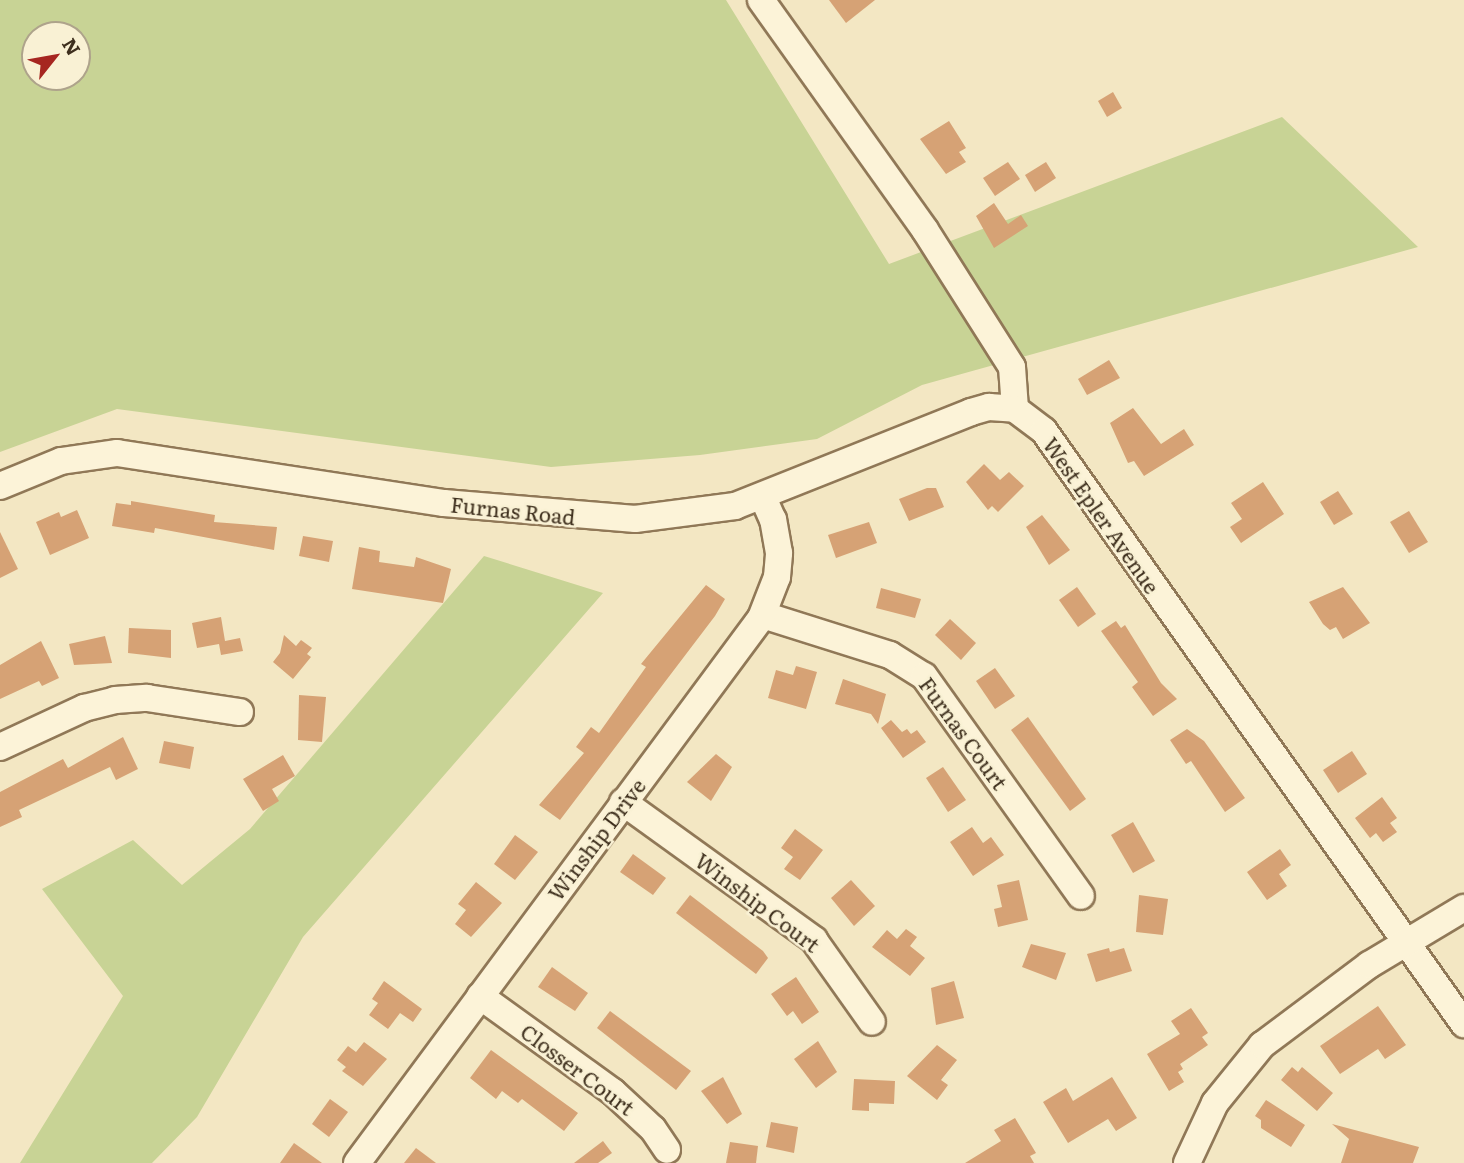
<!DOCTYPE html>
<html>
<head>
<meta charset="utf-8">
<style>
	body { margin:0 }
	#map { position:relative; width:1464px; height:1163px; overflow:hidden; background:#f3e7c3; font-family:Literata,serif }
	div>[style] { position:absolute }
	.green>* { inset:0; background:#c8d395 }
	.building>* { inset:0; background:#d6a275 }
	.roads { filter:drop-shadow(2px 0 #907857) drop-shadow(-2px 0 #907857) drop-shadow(0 2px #907857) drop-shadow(0 -2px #907857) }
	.minor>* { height:26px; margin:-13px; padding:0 13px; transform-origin:13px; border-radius:13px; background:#fcf3d8 }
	span { translate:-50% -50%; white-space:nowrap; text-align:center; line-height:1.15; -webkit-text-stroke:5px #f9f1d4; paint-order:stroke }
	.street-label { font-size:21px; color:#3e2f1d }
	.north { position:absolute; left:21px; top:21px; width:70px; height:70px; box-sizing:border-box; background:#f9f1d4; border:2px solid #aea38b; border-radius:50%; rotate:59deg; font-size:19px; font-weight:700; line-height:28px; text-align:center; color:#3e2f1d }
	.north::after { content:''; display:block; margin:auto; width:24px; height:32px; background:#a62620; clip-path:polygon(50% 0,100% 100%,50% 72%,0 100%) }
</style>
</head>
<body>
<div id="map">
	<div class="green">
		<div style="clip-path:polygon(evenodd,0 0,726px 0,889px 264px,1282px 117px,1418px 247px,922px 385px,817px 439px,700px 455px,551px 467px,117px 409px,0 452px,0 0,35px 35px,77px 35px,77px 77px,35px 77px,35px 35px)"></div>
		<div style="clip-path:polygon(484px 556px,603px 593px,303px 937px,197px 1117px,152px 1163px,20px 1163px,123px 996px,42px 889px,133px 840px,182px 885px,250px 829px)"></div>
	</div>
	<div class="building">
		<div style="clip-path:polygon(829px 0,875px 0,846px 23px)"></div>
		<div style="clip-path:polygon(1113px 92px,1122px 108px,1107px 117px,1098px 101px)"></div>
		<div style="clip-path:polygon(949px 121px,966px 148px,959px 152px,966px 162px,946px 174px,920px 139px)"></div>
		<div style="clip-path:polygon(1008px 162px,1020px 179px,995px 196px,983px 178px)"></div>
		<div style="clip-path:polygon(1046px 162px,1056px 178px,1035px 192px,1025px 175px)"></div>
		<div style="clip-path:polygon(994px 203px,1008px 224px,1021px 215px,1028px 226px,994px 248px,976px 216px)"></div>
		<div style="clip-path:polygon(1109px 360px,1120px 378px,1087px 395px,1078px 379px)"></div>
		<div style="clip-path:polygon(1133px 408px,1161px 444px,1184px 429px,1194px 445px,1144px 476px,1134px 461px,1128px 463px,1110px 423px)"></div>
		<div style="clip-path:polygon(984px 464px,1000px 480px,1009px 472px,1024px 486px,998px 512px,992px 506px,988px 510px,966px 482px)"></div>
		<div style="clip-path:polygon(1263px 482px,1284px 514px,1241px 543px,1230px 527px,1242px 519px,1231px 503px)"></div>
		<div style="clip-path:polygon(927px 488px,936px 488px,944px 507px,909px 521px,899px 499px)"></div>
		<div style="clip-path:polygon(1338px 491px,1353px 514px,1334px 525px,1320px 502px)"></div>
		<div style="clip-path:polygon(131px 501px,215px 515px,214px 522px,277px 527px,274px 550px,155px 528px,154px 533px,112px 526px,116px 503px,131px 505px)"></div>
		<div style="clip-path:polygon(77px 510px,89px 538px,50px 555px,36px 522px,59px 512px,61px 517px)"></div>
		<div style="clip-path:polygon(1409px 511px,1428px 542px,1409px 553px,1390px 522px)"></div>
		<div style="clip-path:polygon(1042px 515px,1070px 550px,1049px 565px,1026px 527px)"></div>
		<div style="clip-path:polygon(869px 522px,877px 543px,836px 558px,828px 535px)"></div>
		<div style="clip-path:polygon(0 532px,18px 569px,0 578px)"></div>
		<div style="clip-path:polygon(303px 536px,333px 541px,329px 562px,299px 556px)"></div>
		<div style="clip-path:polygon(359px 547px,380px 551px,379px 562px,414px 567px,416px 557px,451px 569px,443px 603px,352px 589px)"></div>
		<div style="clip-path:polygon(706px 585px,725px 599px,715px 616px,560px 820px,539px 805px,584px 753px,576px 747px,591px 727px,599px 733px,646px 667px,641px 664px)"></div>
		<div style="clip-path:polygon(1077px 587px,1096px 614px,1078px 627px,1059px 600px)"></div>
		<div style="clip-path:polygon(1343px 587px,1370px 623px,1343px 639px,1336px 627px,1330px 630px,1323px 624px,1309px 602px)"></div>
		<div style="clip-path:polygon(881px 588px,921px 599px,915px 618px,876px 608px)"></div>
		<div style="clip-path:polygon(221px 617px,225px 641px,240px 638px,243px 651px,221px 655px,219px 644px,197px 648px,192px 623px)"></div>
		<div style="clip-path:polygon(950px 619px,976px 643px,961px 660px,935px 635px)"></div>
		<div style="clip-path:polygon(1116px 621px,1121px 628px,1125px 625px,1161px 683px,1177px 699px,1153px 716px,1132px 687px,1138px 682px,1101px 631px)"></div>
		<div style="clip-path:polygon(129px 628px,171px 630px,171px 658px,128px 653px)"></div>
		<div style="clip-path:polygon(284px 635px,296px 646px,301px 640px,312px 648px,307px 654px,311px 657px,293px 679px,273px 662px,280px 653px)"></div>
		<div style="clip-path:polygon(105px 636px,112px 663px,74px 665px,69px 644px)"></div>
		<div style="clip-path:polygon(41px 641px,59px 678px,42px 686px,39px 681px,0 699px,0 665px)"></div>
		<div style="clip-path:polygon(796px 666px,817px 672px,806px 709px,768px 698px,776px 670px,793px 675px)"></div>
		<div style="clip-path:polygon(995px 668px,1015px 696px,995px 709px,976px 681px)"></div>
		<div style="clip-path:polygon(843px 679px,886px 694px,878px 724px,871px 714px,835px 704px)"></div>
		<div style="clip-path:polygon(299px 695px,326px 697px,322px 742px,298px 740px)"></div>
		<div style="clip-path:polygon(1028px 717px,1086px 799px,1070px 811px,1011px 730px)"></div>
		<div style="clip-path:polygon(891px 720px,902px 732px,907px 729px,911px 734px,917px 730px,926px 742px,903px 758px,881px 728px)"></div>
		<div style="clip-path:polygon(1187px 729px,1204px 741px,1245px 798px,1225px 812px,1191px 761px,1186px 764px,1170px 740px)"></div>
		<div style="clip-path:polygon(123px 737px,138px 769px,116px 780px,110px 767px,19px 810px,22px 817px,0 827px,0 792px,63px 759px,68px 768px)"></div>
		<div style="clip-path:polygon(164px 741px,194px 747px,190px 769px,159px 763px)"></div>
		<div style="clip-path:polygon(1352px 751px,1367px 774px,1338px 793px,1323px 770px)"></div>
		<div style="clip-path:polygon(716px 754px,732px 767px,711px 801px,687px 782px)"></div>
		<div style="clip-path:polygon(283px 755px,295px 776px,272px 789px,279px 801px,263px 811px,243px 779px)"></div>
		<div style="clip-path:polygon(943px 767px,966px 800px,948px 812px,926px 778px)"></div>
		<div style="clip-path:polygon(1382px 797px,1397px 818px,1390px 823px,1397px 832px,1383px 842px,1376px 833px,1370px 838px,1355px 818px)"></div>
		<div style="clip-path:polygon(1133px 822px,1155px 861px,1133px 873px,1111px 835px)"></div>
		<div style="clip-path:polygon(972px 827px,983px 843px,991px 837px,1004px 855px,973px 876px,950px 842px)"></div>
		<div style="clip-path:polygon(795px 829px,823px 850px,800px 880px,784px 869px,793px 857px,781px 848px)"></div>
		<div style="clip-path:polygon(515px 835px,538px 852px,515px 880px,494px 864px)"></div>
		<div style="clip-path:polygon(1280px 849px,1291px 865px,1279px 874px,1287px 886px,1267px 900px,1247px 872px)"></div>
		<div style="clip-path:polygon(633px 854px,666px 878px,653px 895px,620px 872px)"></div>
		<div style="clip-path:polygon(851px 880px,875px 906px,854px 926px,831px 898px)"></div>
		<div style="clip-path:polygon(1019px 880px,1028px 920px,998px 927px,994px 909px,1002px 907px,997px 885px)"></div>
		<div style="clip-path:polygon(476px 882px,502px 903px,471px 937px,455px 924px,466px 910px,458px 904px)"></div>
		<div style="clip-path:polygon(690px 895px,763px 951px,768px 958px,756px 974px,676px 913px)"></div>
		<div style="clip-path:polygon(1139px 895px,1168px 899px,1163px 935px,1136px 932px)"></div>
		<div style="clip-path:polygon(906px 929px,917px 937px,910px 946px,925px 958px,910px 976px,872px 947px,887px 930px,897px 939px)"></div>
		<div style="clip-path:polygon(1031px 944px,1066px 953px,1056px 980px,1022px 967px)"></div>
		<div style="clip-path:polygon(1109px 948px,1110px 952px,1124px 948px,1132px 971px,1096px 982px,1087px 954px)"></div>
		<div style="clip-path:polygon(552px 967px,588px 993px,575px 1011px,538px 987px)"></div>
		<div style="clip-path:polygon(796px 977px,819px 1012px,802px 1024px,793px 1011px,787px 1016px,771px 994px)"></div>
		<div style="clip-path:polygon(384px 981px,422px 1009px,413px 1022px,400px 1013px,388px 1029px,369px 1015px,378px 1003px,372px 999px)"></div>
		<div style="clip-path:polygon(954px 981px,964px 1018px,936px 1025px,931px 988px)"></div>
		<div style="clip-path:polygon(1378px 1006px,1406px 1045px,1385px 1059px,1378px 1049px,1340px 1074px,1320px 1046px)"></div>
		<div style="clip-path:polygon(1191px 1008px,1208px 1033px,1202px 1037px,1208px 1045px,1180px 1064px,1183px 1069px,1178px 1072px,1184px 1082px,1169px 1091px,1147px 1054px,1180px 1034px,1171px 1021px)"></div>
		<div style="clip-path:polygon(610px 1011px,691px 1071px,676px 1090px,597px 1028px)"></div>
		<div style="clip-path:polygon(818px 1041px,837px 1072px,816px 1088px,794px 1059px)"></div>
		<div style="clip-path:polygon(364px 1042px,387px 1059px,363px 1086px,342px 1071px,346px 1067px,337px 1060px,348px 1046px,356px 1052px)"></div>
		<div style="clip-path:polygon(937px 1045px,957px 1060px,941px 1080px,948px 1085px,937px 1100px,907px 1076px)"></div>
		<div style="clip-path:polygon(491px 1050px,578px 1113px,564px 1131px,522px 1099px,518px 1103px,502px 1091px,496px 1099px,470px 1078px)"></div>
		<div style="clip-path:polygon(1292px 1067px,1298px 1072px,1302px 1067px,1333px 1093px,1317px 1111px,1281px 1080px)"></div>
		<div style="clip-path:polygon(723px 1077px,742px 1114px,727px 1124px,701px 1091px)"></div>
		<div style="clip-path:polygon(1112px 1077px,1137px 1118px,1116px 1131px,1108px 1119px,1068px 1143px,1043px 1102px,1066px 1088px,1073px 1101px)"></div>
		<div style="clip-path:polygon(854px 1079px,895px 1081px,894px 1104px,869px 1103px,869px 1111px,852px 1110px)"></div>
		<div style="clip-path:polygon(330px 1099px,348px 1112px,329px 1137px,312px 1124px)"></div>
		<div style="clip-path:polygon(1266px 1100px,1305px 1125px,1291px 1147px,1261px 1128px,1261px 1120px,1255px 1116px)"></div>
		<div style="clip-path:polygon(1015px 1118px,1036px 1153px,1030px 1156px,1034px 1163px,965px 1163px,1001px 1141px,994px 1130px)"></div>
		<div style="clip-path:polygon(771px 1122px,798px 1127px,794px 1153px,766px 1147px)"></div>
		<div style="clip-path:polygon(1332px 1124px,1419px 1147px,1413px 1163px,1341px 1163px,1349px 1139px)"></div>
		<div style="clip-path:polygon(603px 1141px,612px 1153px,598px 1163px,574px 1163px)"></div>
		<div style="clip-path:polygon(730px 1142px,758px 1146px,756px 1163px,726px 1163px)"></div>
		<div style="clip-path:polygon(294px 1143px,322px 1163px,280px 1163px)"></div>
		<div style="clip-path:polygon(416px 1148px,436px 1163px,404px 1163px)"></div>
	</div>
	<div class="roads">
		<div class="minor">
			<div style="left:761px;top:0;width:282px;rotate:54.5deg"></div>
			<div style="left:925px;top:230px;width:162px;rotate:57.6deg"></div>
			<div style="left:1012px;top:367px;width:42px;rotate:85.9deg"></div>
			<div style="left:0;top:486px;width:66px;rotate:-22.3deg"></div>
			<div style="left:61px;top:461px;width:57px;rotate:-8.1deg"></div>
			<div style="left:117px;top:453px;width:331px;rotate:8.7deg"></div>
			<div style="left:444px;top:503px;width:192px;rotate:4.8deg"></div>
			<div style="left:635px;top:519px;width:101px;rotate:-7.4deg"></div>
			<div style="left:735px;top:506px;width:254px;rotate:-21.7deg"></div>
			<div style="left:971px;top:412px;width:19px;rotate:-16deg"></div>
			<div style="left:989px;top:407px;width:26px;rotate:4deg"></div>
			<div style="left:1015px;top:409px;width:36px;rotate:37deg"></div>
			<div style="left:1044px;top:431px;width:727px;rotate:54.69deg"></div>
			<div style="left:763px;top:615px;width:133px;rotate:17.5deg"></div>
			<div style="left:890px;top:655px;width:40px;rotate:32deg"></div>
			<div style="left:924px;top:676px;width:270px;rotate:54.5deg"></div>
			<div style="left:0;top:747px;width:93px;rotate:-24.9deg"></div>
			<div style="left:84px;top:708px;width:32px;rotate:-14deg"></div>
			<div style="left:115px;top:700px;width:32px;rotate:-4deg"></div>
			<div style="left:147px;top:698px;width:94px;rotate:8.6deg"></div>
			<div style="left:623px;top:802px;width:236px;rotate:35.8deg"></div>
			<div style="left:814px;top:940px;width:100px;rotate:54.7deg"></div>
			<div style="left:480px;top:996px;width:164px;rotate:35.8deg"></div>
			<div style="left:613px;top:1092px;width:54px;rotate:42.8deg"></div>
			<div style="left:653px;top:1129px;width:25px;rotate:56deg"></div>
			<div style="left:357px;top:1163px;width:678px;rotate:-53.45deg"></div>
			<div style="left:761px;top:618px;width:44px;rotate:-68.7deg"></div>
			<div style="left:777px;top:577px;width:24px;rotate:-85deg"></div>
			<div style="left:779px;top:553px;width:34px;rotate:-100deg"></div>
			<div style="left:773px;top:520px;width:24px;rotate:-114deg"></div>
			<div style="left:1187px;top:1163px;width:66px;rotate:-65deg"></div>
			<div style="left:1215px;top:1103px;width:75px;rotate:-51deg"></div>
			<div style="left:1262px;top:1045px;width:134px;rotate:-36.8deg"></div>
			<div style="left:1369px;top:965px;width:111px;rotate:-31deg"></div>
		</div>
	</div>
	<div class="street-label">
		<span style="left:513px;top:510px;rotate:6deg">Furnas Road</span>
		<span style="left:1102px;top:515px;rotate:55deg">West Epler Avenue</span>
		<span style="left:964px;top:733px;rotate:54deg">Furnas Court</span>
		<span style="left:596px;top:839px;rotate:-53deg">Winship Drive</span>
		<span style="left:758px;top:902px;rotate:37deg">Winship Court</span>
		<span style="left:578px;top:1069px;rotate:37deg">Closser Court</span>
	</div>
	<div class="north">N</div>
</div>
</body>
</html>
